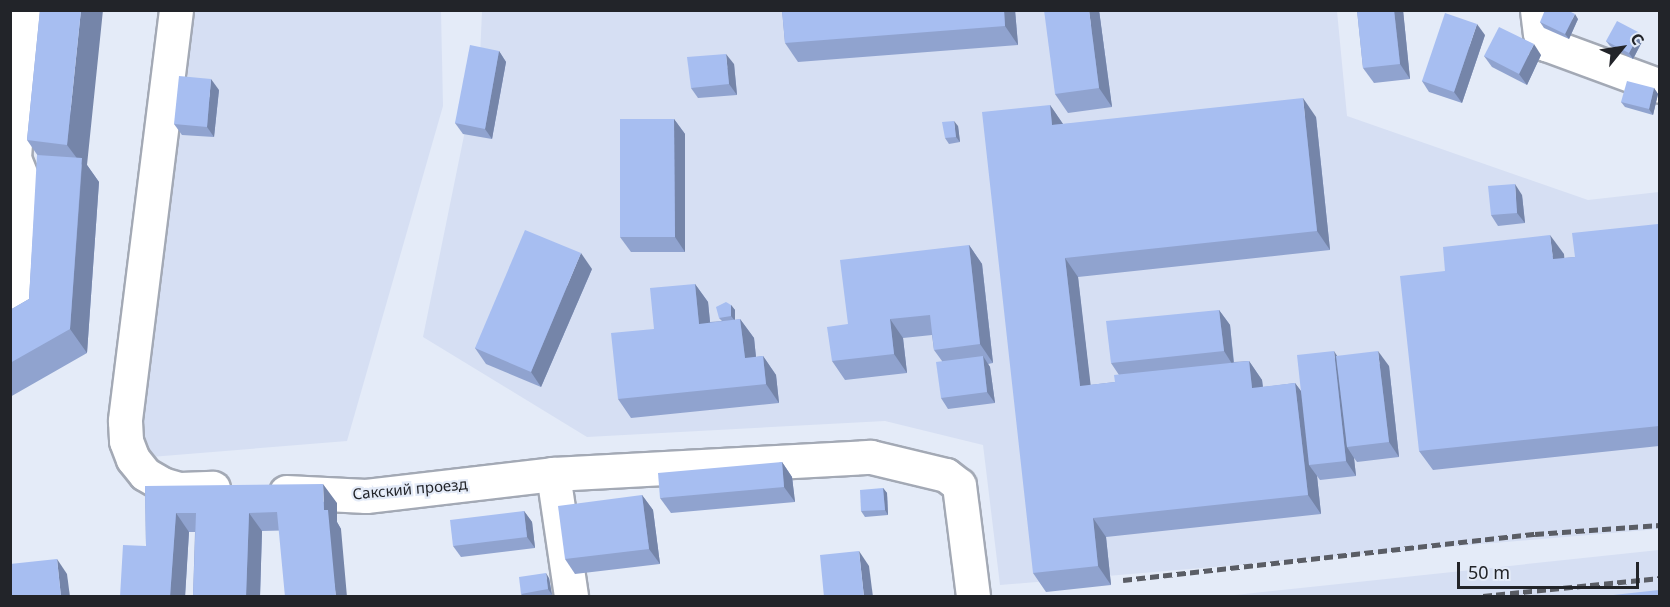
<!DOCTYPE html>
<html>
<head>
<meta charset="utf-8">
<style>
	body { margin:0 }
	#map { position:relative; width:1670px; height:607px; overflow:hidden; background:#e4ebf8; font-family:"Noto Sans",sans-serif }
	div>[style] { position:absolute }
	.built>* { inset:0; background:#d6dff3 }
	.roads { filter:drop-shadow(2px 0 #a3a9b5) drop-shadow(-2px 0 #a3a9b5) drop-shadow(0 2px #a3a9b5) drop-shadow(0 -2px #a3a9b5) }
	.minor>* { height:33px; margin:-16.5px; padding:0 16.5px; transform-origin:16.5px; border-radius:16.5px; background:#fff }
	.rail>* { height:4.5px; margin-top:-2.25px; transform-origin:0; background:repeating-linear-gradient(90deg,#5a5d65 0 9px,transparent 0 13.5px) }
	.wall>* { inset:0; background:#90a3cf }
	.shaded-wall>* { inset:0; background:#7585a9 }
	.building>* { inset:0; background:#a7bef1 }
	span { translate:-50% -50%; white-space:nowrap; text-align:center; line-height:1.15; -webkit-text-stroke:4.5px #e4ebf8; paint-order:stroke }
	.street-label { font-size:15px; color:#222429 }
	.frame { position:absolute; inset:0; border:12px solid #222429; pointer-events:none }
	.north { position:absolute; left:1592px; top:18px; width:60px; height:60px; -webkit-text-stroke:4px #e4ebf8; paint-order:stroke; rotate:60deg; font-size:16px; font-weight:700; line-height:24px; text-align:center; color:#222429 }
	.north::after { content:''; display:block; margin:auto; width:21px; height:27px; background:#222429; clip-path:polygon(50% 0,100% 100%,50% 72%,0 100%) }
	.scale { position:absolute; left:1457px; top:562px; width:182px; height:27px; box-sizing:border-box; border:3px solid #222429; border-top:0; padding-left:8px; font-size:18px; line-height:21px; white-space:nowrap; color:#222429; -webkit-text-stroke:4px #e4ebf8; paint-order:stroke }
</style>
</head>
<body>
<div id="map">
	<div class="built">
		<div style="clip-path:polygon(184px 11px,441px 11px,443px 106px,347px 441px,126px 459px)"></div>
		<div style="clip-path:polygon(482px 11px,1337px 11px,1347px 116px,1588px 200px,1659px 192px,1659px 529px,1000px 585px,983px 445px,885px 421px,587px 437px,423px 337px,480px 57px)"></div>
		<div style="clip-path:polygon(1659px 550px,1659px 596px,1226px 596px)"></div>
	</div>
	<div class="roads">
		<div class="minor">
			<div style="left:176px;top:10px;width:414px;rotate:97.1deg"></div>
			<div style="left:125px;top:421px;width:20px;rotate:87deg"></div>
			<div style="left:126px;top:441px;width:19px;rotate:69deg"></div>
			<div style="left:133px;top:459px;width:19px;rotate:51deg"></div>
			<div style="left:145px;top:474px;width:20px;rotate:30deg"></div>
			<div style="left:162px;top:484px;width:19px;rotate:16deg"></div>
			<div style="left:180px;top:489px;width:33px;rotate:-2deg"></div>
			<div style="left:1537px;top:10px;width:23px;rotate:83deg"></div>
			<div style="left:1540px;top:33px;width:13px;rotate:61deg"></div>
			<div style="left:1546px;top:44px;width:121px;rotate:20.2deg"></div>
			<div style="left:10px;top:310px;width:9px;rotate:-32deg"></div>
			<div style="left:18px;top:305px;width:112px;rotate:-84.9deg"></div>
			<div style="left:28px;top:193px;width:38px;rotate:-112deg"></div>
			<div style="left:14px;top:158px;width:148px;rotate:-86.1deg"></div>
			<div style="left:553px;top:474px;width:123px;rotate:81.6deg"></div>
			<div style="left:286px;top:492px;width:80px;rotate:2.9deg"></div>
			<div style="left:366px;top:496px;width:188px;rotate:-6.7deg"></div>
			<div style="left:553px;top:474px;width:318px;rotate:-3.1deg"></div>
			<div style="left:871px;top:457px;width:77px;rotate:13.5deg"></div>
			<div style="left:946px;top:475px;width:16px;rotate:38deg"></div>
			<div style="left:959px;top:485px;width:112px;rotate:82.8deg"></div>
		</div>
	</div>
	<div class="rail">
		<div style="left:1123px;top:580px;width:415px;rotate:-6.4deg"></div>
		<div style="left:1535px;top:534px;width:125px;rotate:-4.1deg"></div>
		<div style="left:1483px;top:596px;width:178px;rotate:-5.8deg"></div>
	</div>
	<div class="wall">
		<div style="clip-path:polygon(40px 10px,87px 165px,99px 182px,87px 353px,10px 397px,10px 310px,29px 299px,38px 156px,27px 140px)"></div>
		<div style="clip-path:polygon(782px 10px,1015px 10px,1018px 45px,798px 62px,785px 43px)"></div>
		<div style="clip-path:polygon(1099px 10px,1112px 107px,1068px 113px,1055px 94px)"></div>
		<div style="clip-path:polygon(1357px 10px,1403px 10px,1410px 79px,1374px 83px,1363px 68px)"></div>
		<div style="clip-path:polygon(1578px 19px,1569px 39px,1544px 28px,1540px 22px)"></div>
		<div style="clip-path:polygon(1640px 33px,1644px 38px,1633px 59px,1610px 46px,1606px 41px)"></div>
		<div style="clip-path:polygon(1485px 35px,1462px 103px,1429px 92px,1422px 81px)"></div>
		<div style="clip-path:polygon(499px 51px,506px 62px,492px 139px,463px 134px,455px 123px)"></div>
		<div style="clip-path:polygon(1541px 55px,1527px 85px,1492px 67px,1484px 56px)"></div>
		<div style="clip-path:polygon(734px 64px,737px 95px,698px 98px,691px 88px)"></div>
		<div style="clip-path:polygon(1654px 88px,1658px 94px,1653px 115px,1625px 107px,1621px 102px)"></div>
		<div style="clip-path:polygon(219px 90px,214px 137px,182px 135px,174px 124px)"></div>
		<div style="clip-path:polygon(1050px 105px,1063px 124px,1316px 117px,1330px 250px,1078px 277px,1090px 385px,1115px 382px,1119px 375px,1111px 363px,1219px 310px,1230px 325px,1234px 362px,1249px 361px,1262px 380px,1263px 387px,1295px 383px,1301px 391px,1337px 356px,1389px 366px,1399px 457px,1357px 462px,1354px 458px,1356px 476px,1320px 480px,1317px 476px,1321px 514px,1106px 537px,1111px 585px,1046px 592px,1033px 573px)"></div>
		<div style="clip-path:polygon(674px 119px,685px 134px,685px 252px,631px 252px,620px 237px)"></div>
		<div style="clip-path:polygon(958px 126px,960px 142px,949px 144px,945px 138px)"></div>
		<div style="clip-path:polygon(1522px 195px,1525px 223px,1498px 226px,1491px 215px)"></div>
		<div style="clip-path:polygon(1659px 226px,1659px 446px,1433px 470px,1419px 451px,1445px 271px,1564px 254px,1564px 258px,1575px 257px)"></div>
		<div style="clip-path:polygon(969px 245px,982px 264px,993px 363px,988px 364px,990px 367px,995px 403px,948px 409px,941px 398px,942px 361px,934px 350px,932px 335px,903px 338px,907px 373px,845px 380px,832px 361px,848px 324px)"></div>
		<div style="clip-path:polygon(592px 269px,541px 387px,486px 364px,475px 348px)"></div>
		<div style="clip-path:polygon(695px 284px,708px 302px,710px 322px,722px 321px,719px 318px,731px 305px,735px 310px,735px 320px,740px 319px,754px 338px,756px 357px,763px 356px,776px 375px,779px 403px,631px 418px,618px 399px,654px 329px)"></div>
		<div style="clip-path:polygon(782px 462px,792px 477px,795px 502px,671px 513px,660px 498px)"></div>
		<div style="clip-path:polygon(145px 486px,337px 503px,337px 522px,341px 529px,262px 531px,260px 597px,193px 597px,195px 532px,189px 532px,185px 597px,120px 597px,146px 546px)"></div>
		<div style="clip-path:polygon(883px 488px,887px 493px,888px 515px,865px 517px,861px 511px)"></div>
		<div style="clip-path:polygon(642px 495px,653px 510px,660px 564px,575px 574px,565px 559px)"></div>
		<div style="clip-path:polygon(524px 511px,532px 522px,535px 548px,461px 557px,453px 546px)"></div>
		<div style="clip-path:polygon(549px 578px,552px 595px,541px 597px,523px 597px,521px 594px)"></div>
	</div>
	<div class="shaded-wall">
		<div style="clip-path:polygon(81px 10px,103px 10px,87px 165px,99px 182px,87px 353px,70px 329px,82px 165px,67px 145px)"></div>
		<div style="clip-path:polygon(1004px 10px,1015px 10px,1018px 45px,1005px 26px)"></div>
		<div style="clip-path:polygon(1089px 10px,1099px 10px,1112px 107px,1099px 88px)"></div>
		<div style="clip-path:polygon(1394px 10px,1403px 10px,1410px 79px,1400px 64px)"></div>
		<div style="clip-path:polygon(1575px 14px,1578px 19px,1569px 39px,1565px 34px)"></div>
		<div style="clip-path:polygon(1477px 24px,1485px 35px,1462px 103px,1454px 92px)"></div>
		<div style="clip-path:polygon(1640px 33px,1644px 38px,1633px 59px,1629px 53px)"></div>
		<div style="clip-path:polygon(1534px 44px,1541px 55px,1527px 85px,1519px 74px)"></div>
		<div style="clip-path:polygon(499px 51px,506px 62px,492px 139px,485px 129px)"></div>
		<div style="clip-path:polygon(726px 54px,734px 64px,737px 95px,729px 84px)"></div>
		<div style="clip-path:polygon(211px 79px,219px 90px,214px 137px,207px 127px)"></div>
		<div style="clip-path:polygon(1654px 88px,1658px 94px,1653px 115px,1649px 109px)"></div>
		<div style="clip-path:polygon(1303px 98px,1316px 117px,1330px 250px,1317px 231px)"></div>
		<div style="clip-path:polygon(1050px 105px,1063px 124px,1052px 125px)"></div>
		<div style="clip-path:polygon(674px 119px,685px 134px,685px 252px,675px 237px)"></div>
		<div style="clip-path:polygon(954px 121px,958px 126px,960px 142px,956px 137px)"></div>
		<div style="clip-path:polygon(1515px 184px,1522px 195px,1525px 223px,1517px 213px)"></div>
		<div style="clip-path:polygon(1550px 235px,1564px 254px,1566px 278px,1553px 259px)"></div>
		<div style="clip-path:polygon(969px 245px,982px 264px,993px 363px,980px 344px)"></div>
		<div style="clip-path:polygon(581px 253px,592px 269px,541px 387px,531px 372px)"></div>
		<div style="clip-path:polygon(1065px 258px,1078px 277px,1093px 405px,1080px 386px)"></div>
		<div style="clip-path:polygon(695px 284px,708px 302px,712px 342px,699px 324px)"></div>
		<div style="clip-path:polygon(731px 305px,735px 310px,735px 321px,731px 316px)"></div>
		<div style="clip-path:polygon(1219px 310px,1230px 325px,1234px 367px,1224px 351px)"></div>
		<div style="clip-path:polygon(740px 319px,754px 338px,758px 377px,745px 358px)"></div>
		<div style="clip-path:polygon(890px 319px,903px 338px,907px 373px,894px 354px)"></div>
		<div style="clip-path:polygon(1334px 351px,1344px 367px,1347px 447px,1354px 458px,1356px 476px,1346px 461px)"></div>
		<div style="clip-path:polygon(1378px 351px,1389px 366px,1399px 457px,1389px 442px)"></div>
		<div style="clip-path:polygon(763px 356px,776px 375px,779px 403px,766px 384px)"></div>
		<div style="clip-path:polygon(983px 356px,990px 367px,995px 403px,987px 392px)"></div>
		<div style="clip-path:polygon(1249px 361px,1262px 380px,1265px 407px,1252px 388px)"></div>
		<div style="clip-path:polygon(1295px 383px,1309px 402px,1309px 465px,1317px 476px,1321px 514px,1308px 495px)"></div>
		<div style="clip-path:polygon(782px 462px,792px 477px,795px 502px,784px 487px)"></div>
		<div style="clip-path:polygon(323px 484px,337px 503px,337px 522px,341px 529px,347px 597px,336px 597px,324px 510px)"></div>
		<div style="clip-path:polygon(883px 488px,887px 493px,888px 515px,885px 510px)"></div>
		<div style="clip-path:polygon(642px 495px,653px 510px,660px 564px,649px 549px)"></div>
		<div style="clip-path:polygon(524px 511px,532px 522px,535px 548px,527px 537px)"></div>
		<div style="clip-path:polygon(176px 513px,189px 532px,185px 597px,170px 597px)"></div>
		<div style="clip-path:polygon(249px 513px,262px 531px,260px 597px,246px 597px)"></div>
		<div style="clip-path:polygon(1093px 518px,1106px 537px,1111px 585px,1098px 566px)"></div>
		<div style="clip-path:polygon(859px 551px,869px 566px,873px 597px,864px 597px)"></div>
		<div style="clip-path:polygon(57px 559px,67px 574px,70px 597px,61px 597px)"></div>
		<div style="clip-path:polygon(546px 573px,549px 578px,552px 595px,548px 589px)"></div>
	</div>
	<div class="building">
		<div style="clip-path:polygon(40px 10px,81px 10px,67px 145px,27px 140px)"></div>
		<div style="clip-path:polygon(782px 10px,1004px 10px,1005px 26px,785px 43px)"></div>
		<div style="clip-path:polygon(1044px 10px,1089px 10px,1099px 88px,1055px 94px)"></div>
		<div style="clip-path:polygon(1357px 10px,1394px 10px,1400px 64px,1363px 68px)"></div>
		<div style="clip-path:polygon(1545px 10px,1567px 10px,1575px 14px,1565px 34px,1540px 22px)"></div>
		<div style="clip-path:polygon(1445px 13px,1477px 24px,1454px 92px,1422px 81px)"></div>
		<div style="clip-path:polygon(1617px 21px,1640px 33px,1629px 53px,1606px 41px)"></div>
		<div style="clip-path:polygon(1499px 27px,1534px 44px,1519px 74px,1484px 56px)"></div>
		<div style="clip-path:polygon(470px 45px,499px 51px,485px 129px,455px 123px)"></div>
		<div style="clip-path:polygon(726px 54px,729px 84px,691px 88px,687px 57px)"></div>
		<div style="clip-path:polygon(179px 76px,211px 79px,207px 127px,174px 124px)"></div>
		<div style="clip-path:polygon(1627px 81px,1654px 88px,1649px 109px,1621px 102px)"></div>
		<div style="clip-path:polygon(1303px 98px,1317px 231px,1065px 258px,1080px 386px,1115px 382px,1114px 375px,1249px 361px,1252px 388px,1295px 383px,1308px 495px,1093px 518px,1098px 566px,1033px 573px,982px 112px,1050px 105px,1052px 125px)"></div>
		<div style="clip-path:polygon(620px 119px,674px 119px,675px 237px,620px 237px)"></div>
		<div style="clip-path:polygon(954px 121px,956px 137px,945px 138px,942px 122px)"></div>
		<div style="clip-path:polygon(37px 155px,82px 158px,70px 329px,10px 363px,10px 310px,29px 299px)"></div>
		<div style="clip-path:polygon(1515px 184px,1517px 213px,1491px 215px,1488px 186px)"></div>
		<div style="clip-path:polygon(1658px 224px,1659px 238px,1659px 426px,1419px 451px,1400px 276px,1445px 271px,1443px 247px,1550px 235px,1553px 259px,1575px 257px,1572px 233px)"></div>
		<div style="clip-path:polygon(525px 230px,581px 253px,531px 372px,475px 348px)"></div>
		<div style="clip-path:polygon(969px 245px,980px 344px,934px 350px,930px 315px,890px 319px,894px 354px,832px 361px,827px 327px,848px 324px,840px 260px)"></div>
		<div style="clip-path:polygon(695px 284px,699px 324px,740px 319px,745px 358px,763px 356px,766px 384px,618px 399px,611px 333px,654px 329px,650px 288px)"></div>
		<div style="clip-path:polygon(726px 302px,731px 305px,731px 316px,719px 318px,716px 307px)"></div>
		<div style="clip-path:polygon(1219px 310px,1224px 351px,1111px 363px,1106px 321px)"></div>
		<div style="clip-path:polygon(1334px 351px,1346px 461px,1309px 465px,1297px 355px)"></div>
		<div style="clip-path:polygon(1378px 351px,1389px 442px,1347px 447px,1336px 356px)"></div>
		<div style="clip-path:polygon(983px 356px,987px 392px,941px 398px,936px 362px)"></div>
		<div style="clip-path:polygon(782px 462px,784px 487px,660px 498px,658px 473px)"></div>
		<div style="clip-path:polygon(323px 484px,324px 510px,328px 510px,336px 597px,285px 597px,277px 512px,249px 513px,246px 597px,193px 597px,196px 513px,176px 513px,170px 597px,120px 597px,123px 545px,146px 546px,145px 486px)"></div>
		<div style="clip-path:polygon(883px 488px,885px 510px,861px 511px,860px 490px)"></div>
		<div style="clip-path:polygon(642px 495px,649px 549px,565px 559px,558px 506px)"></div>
		<div style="clip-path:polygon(524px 511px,527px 537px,453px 546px,450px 520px)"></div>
		<div style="clip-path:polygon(859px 551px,864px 597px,824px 597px,820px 555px)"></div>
		<div style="clip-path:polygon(57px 559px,61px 597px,10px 597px,10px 564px)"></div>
		<div style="clip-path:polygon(546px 573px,548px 589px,521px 594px,519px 577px)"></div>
		<div style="clip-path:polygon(1659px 590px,1659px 597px,1595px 597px)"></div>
	</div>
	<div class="street-label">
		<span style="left:410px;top:489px;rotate:-5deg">Сакский проезд</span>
	</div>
	<div class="frame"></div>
	<div class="north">С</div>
	<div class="scale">50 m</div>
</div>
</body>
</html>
